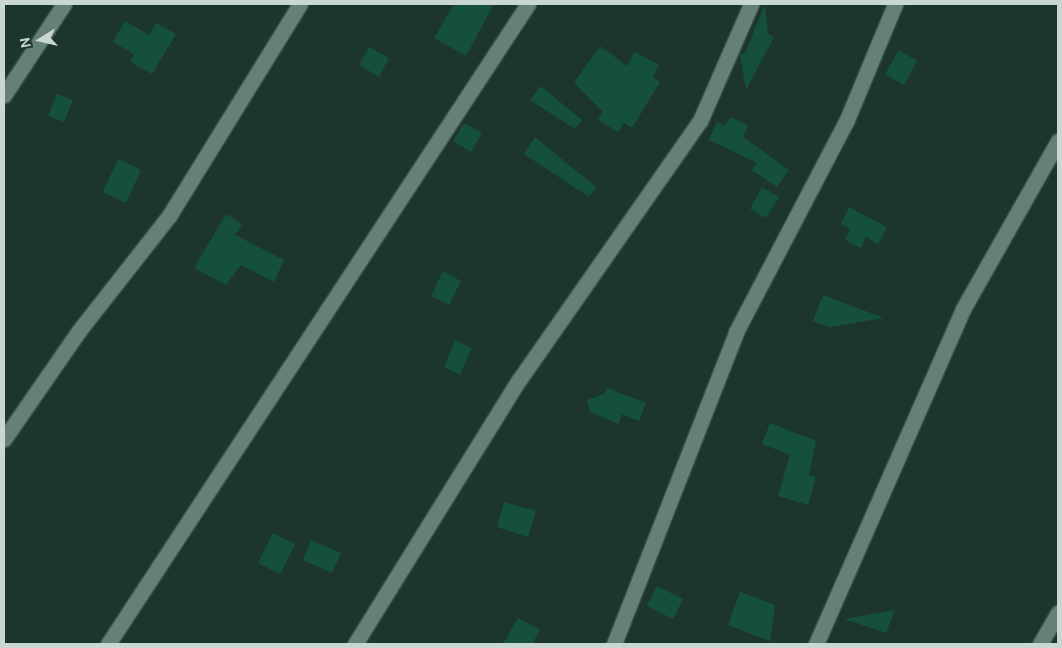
<!DOCTYPE html>
<html>
<head>
<meta charset="utf-8">
<style>
	body { margin:0 }
	#map { position:relative; width:1062px; height:648px; overflow:hidden; background:#1d362c; font-family:Ubuntu,sans-serif }
	div>[style] { position:absolute }
	.building>* { inset:0; background:#14503d }
	.roads { filter:drop-shadow(1px 0 #3b5149) drop-shadow(-1px 0 #3b5149) drop-shadow(0 1px #3b5149) drop-shadow(0 -1px #3b5149) }
	.minor>* { height:15px; margin:-7.5px; padding:0 7.5px; transform-origin:7.5px; border-radius:7.5px; background:#658075 }
	span { translate:-50% -50%; white-space:nowrap; text-align:center; line-height:1.15; -webkit-text-stroke:5px #1d362c; paint-order:stroke }
	.frame { position:absolute; inset:0; border:5px solid #c8d7d0; pointer-events:none }
	.north { position:absolute; left:15px; top:15px; width:50px; height:50px; -webkit-text-stroke:4px #1d362c; paint-order:stroke; rotate:260deg; font-size:14px; font-weight:700; line-height:20px; text-align:center; color:#c8d7d0 }
	.north::after { content:''; display:block; margin:auto; width:18px; height:22px; background:#c8d7d0; clip-path:polygon(50% 0,100% 100%,50% 72%,0 100%) }
</style>
</head>
<body>
<div id="map">
	<div class="building">
		<div style="clip-path:polygon(454px 4px,494px 4px,466px 56px,434px 38px)"></div>
		<div style="clip-path:polygon(765px 4px,768px 34px,774px 37px,746px 90px,740px 54px,745px 53px)"></div>
		<div style="clip-path:polygon(125px 21px,149px 35px,156px 23px,176px 34px,152px 74px,130px 62px,134px 54px,113px 42px)"></div>
		<div style="clip-path:polygon(600px 46px,627px 66px,635px 52px,659px 65px,653px 77px,660px 82px,632px 128px,624px 123px,618px 132px,598px 120px,603px 112px,574px 83px)"></div>
		<div style="clip-path:polygon(369px 47px,389px 58px,379px 77px,359px 65px)"></div>
		<div style="clip-path:polygon(899px 50px,917px 61px,904px 85px,885px 74px)"></div>
		<div style="clip-path:polygon(541px 86px,582px 120px,575px 129px,530px 100px)"></div>
		<div style="clip-path:polygon(57px 94px,73px 100px,64px 122px,48px 116px)"></div>
		<div style="clip-path:polygon(730px 117px,748px 126px,743px 137px,789px 170px,777px 187px,752px 170px,757px 163px,709px 140px,717px 122px,725px 126px)"></div>
		<div style="clip-path:polygon(464px 123px,482px 133px,471px 152px,453px 141px)"></div>
		<div style="clip-path:polygon(535px 137px,596px 187px,589px 197px,524px 154px)"></div>
		<div style="clip-path:polygon(118px 159px,141px 170px,126px 203px,103px 192px)"></div>
		<div style="clip-path:polygon(762px 187px,779px 197px,766px 218px,750px 209px)"></div>
		<div style="clip-path:polygon(849px 207px,887px 227px,878px 244px,866px 237px,861px 248px,845px 240px,850px 229px,841px 224px)"></div>
		<div style="clip-path:polygon(226px 214px,242px 224px,235px 235px,284px 260px,274px 282px,241px 265px,226px 285px,194px 268px)"></div>
		<div style="clip-path:polygon(443px 271px,461px 281px,449px 305px,431px 296px)"></div>
		<div style="clip-path:polygon(823px 295px,884px 318px,829px 327px,813px 321px)"></div>
		<div style="clip-path:polygon(455px 340px,472px 348px,460px 375px,444px 367px)"></div>
		<div style="clip-path:polygon(607px 388px,646px 403px,639px 421px,622px 414px,619px 424px,590px 412px,587px 400px,604px 394px)"></div>
		<div style="clip-path:polygon(770px 423px,816px 441px,809px 475px,816px 477px,808px 505px,778px 496px,790px 455px,762px 444px)"></div>
		<div style="clip-path:polygon(504px 502px,536px 511px,528px 537px,497px 527px)"></div>
		<div style="clip-path:polygon(273px 533px,295px 544px,280px 574px,258px 563px)"></div>
		<div style="clip-path:polygon(311px 540px,341px 553px,332px 573px,303px 560px)"></div>
		<div style="clip-path:polygon(657px 586px,683px 599px,673px 619px,647px 606px)"></div>
		<div style="clip-path:polygon(740px 592px,775px 605px,770px 641px,728px 625px)"></div>
		<div style="clip-path:polygon(895px 610px,886px 633px,844px 619px)"></div>
		<div style="clip-path:polygon(518px 618px,540px 630px,532px 644px,503px 644px)"></div>
	</div>
	<div class="roads">
		<div class="minor">
			<div style="left:4px;top:95px;width:109px;rotate:-56.6deg"></div>
			<div style="left:4px;top:439px;width:130px;rotate:-55.3deg"></div>
			<div style="left:78px;top:332px;width:147px;rotate:-51.9deg"></div>
			<div style="left:169px;top:216px;width:249px;rotate:-58.3deg"></div>
			<div style="left:108px;top:644px;width:766px;rotate:-56.73deg"></div>
			<div style="left:355px;top:644px;width:311px;rotate:-58.2deg"></div>
			<div style="left:519px;top:380px;width:316px;rotate:-55.1deg"></div>
			<div style="left:700px;top:121px;width:128px;rotate:-66.4deg"></div>
			<div style="left:614px;top:644px;width:335px;rotate:-68.6deg"></div>
			<div style="left:736px;top:332px;width:237px;rotate:-62.4deg"></div>
			<div style="left:846px;top:122px;width:128px;rotate:-67.4deg"></div>
			<div style="left:816px;top:644px;width:366px;rotate:-66.3deg"></div>
			<div style="left:963px;top:309px;width:193px;rotate:-60.5deg"></div>
			<div style="left:1040px;top:644px;width:36px;rotate:-60deg"></div>
		</div>
	</div>
	<div class="frame"></div>
	<div class="north">N</div>
</div>
</body>
</html>
